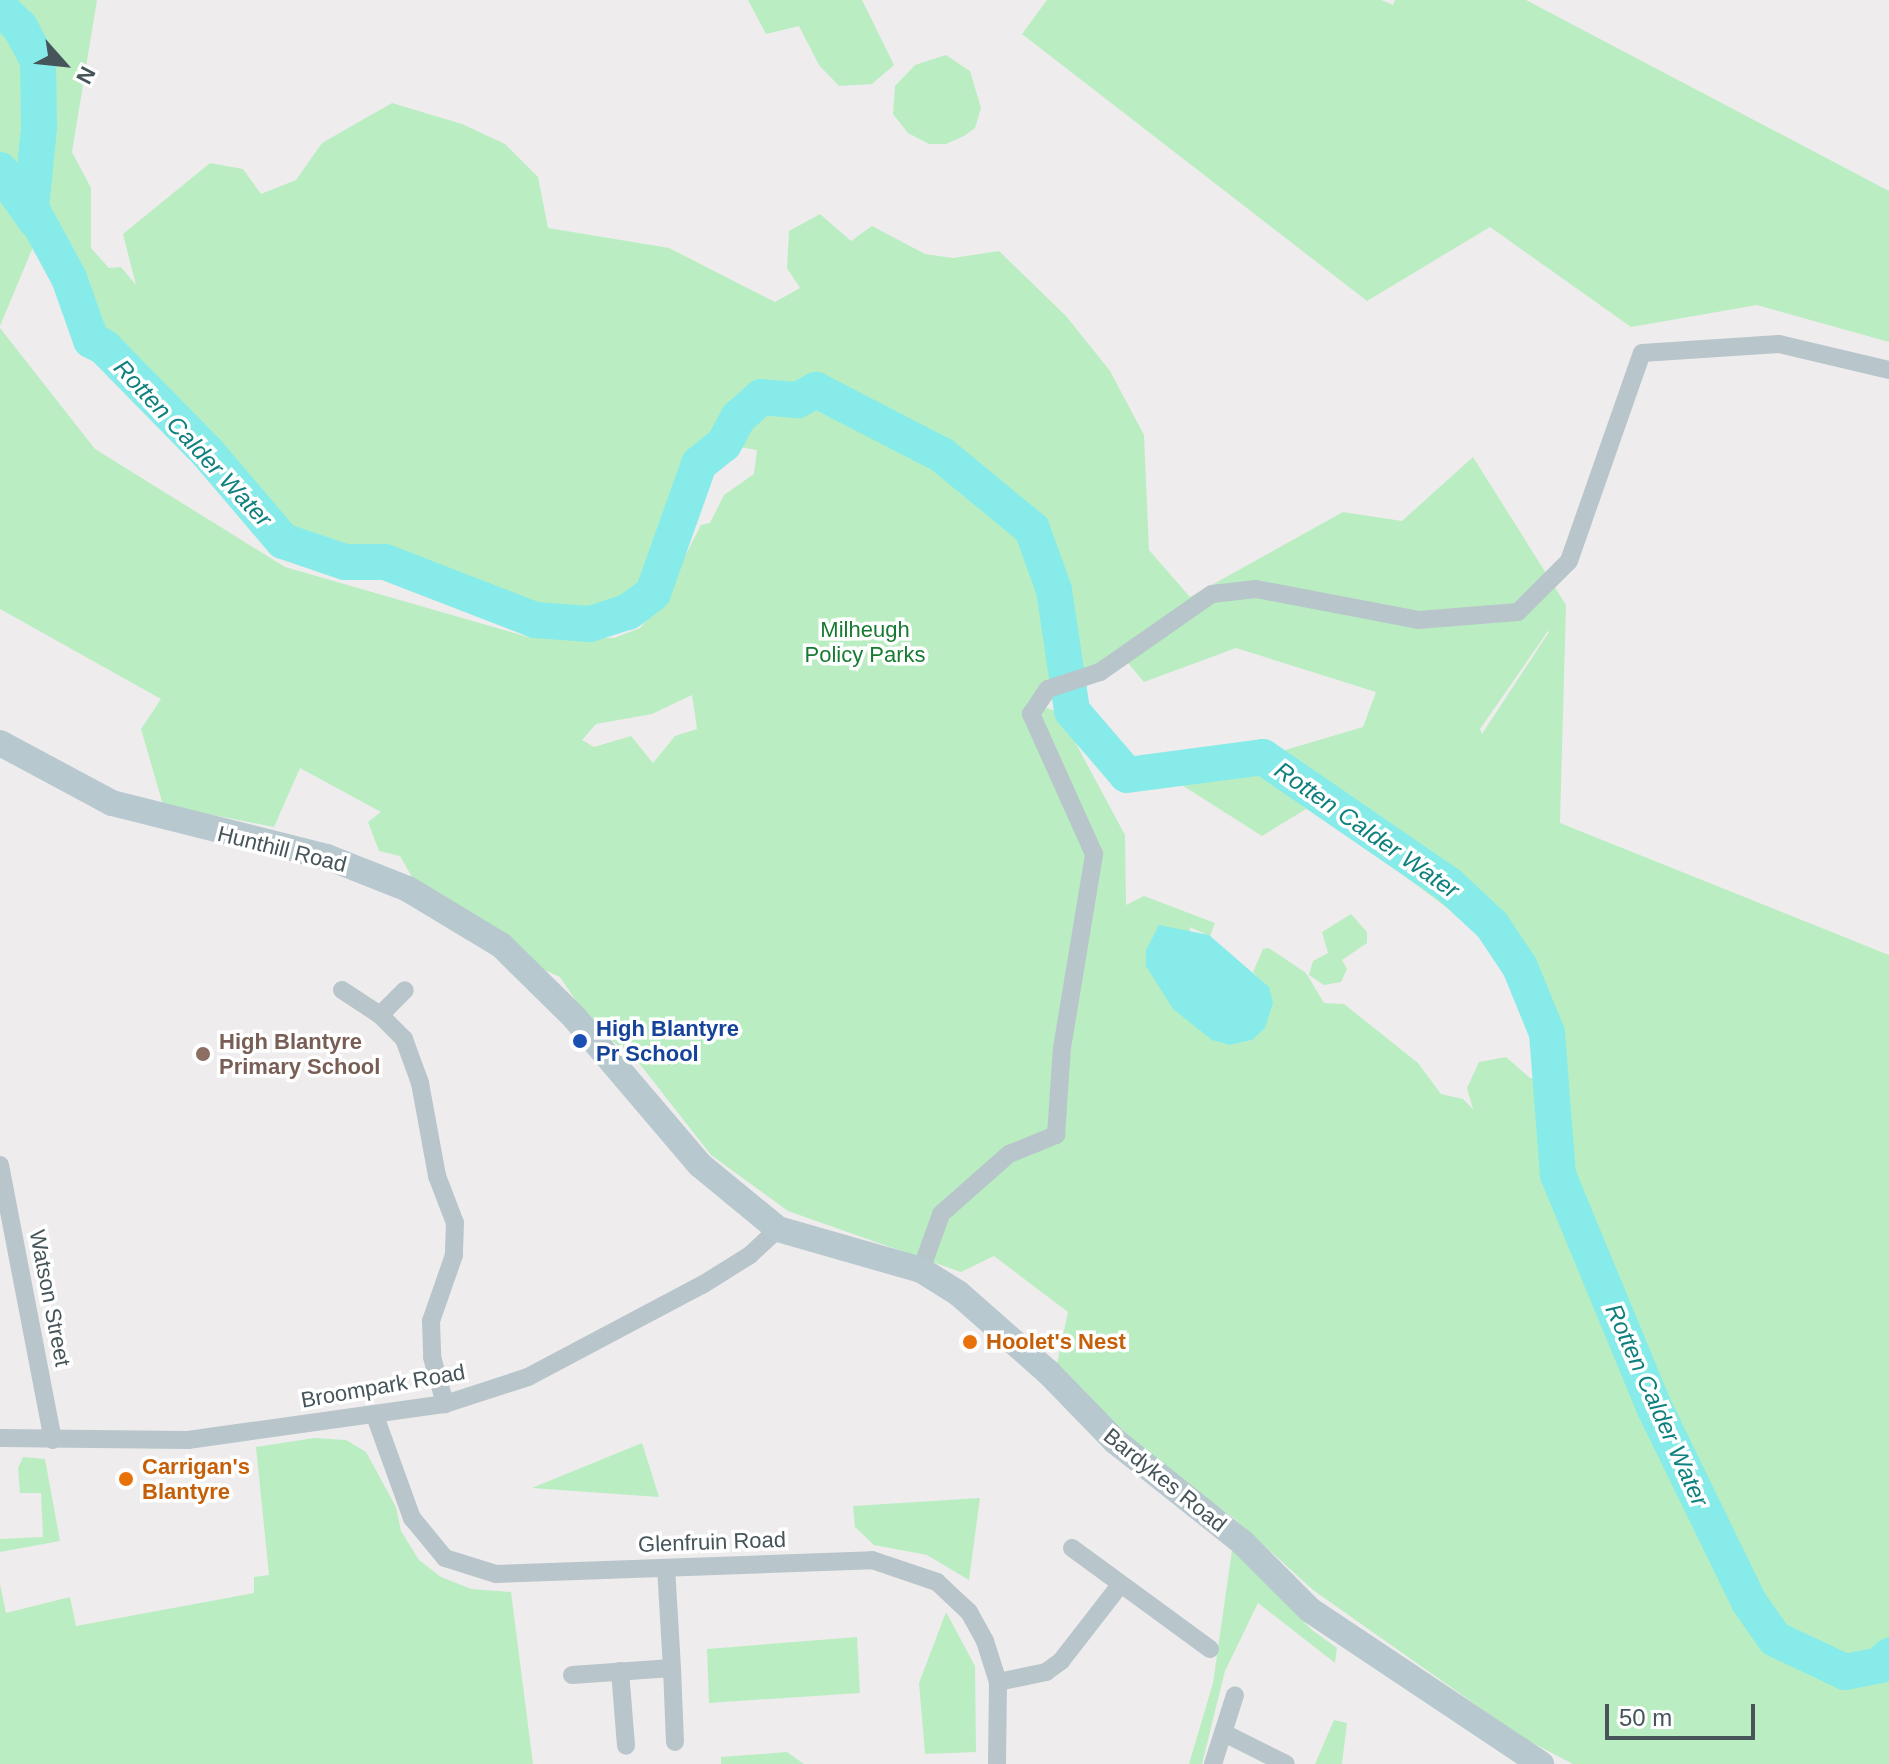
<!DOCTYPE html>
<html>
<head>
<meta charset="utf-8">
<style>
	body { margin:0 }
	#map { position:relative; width:1889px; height:1764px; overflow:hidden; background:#efeced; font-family:Arial,sans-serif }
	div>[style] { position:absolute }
	.green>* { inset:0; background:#baeec2 }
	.water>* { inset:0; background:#87ebe9 }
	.river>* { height:36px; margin:-18px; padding:0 18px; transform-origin:18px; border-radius:18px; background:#87ebe9 }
	.street>* { height:18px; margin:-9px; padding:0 9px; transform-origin:9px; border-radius:9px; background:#b8c5ca }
	.secondary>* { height:26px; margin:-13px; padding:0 13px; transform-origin:13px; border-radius:13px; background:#b8c8cf }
	.dots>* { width:22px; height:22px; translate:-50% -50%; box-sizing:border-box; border:4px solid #fff; border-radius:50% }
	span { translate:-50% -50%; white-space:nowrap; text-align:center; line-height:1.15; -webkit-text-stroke:7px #fff; paint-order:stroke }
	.park-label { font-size:22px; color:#177a32 }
	.street-label { font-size:22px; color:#45555a }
	.transit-label { font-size:22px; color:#164399; font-weight:700 }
	.left { translate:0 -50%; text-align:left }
	.education-label { font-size:22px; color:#785e54; font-weight:700 }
	.food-label { font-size:22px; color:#c56008; font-weight:700 }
	.water-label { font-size:24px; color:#0e807e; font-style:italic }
	.north { position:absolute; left:24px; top:24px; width:80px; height:80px; -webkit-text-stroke:6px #fff; paint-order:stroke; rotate:117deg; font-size:22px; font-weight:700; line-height:32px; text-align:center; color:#45555a }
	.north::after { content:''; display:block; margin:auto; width:28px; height:36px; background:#45555a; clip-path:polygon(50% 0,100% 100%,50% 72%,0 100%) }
	.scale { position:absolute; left:1605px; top:1704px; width:150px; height:36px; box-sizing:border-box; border:4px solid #45555a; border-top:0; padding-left:10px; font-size:24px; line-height:28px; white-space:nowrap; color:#45555a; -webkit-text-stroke:6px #fff; paint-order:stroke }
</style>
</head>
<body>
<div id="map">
	<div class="green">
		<div style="clip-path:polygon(evenodd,0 0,97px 0,72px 152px,91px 188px,91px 248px,109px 268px,121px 267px,136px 285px,123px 234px,210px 163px,243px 169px,261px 194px,296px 180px,322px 143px,392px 103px,462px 124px,505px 144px,538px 177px,548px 228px,669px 248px,775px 302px,800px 288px,787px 268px,789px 231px,820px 214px,851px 241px,872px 226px,925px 254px,953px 258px,999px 251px,1066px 316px,1110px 371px,1144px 435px,1149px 550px,1190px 597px,1343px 512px,1402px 521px,1473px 457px,1566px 605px,1560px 823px,1889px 955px,1889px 1764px,1573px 1764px,1523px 1738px,1313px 1590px,1235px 1519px,1156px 1461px,1056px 1368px,1068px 1312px,994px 1256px,961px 1272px,788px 1211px,711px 1155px,639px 1063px,591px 1023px,560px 977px,529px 963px,420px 891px,400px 856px,379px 851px,368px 822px,381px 812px,300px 768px,274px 827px,163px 805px,141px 729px,161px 699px,0 609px,0 328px,95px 449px,285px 567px,528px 637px,614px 638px,640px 628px,661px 603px,701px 525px,710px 523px,724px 495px,754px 474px,757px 450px,708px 442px,692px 461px,689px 477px,693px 478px,653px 593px,628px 612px,590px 624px,535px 620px,385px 562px,345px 562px,283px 541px,105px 348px,90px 344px,69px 278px,41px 228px,0 326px,0 0,1548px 631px,1549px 632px,1482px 734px,1480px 729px,1548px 631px,0 0,1236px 648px,1376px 692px,1363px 727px,1177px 782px,1262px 836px,1311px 806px,1542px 979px,1551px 1080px,1530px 1078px,1506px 1057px,1479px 1062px,1467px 1088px,1473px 1109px,1463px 1099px,1441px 1094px,1418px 1063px,1344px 1004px,1324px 1003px,1306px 973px,1269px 948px,1263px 949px,1253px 972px,1269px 989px,1252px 1040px,1230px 1045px,1189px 927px,1210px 936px,1215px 923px,1144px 896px,1126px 905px,1125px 835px,1059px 712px,1027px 702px,1123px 657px,1144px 682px,1236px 648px,0 0,692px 695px,697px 729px,675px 736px,653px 763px,631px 736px,594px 747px,582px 740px,596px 724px,652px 714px,692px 695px)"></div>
		<div style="clip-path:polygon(748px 0,862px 0,894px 65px,872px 84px,839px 86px,819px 65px,799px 26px,766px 34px)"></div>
		<div style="clip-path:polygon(1047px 0,1381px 0,1393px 5px,1395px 0,1526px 0,1889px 191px,1889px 342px,1757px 305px,1631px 327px,1490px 227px,1367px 301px,1022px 34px)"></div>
		<div style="clip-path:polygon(946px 55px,970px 71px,981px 108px,975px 128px,964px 136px,946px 144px,929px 144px,908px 133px,893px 114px,895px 86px,915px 65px)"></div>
		<div style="clip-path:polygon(1351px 914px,1367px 932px,1367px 943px,1342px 960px,1347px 969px,1341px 982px,1324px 985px,1309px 975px,1313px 961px,1328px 953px,1322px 932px)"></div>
		<div style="clip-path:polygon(314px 1438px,346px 1440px,366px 1452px,396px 1507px,401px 1531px,419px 1560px,441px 1577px,471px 1589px,511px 1592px,533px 1764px,0 1764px,0 1584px,6px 1613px,70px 1597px,76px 1626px,254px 1593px,254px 1577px,269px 1575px,256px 1447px)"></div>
		<div style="clip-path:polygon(642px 1443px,659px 1497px,532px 1488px)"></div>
		<div style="clip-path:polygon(23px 1457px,45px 1459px,60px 1541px,0 1552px,0 1539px,43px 1537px,41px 1493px,20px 1493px,18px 1468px)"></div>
		<div style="clip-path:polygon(980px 1498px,969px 1580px,927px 1555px,874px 1545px,855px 1527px,853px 1506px)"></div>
		<div style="clip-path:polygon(1232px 1550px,1312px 1630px,1337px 1648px,1335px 1663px,1258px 1603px,1225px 1671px,1202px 1764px,1189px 1764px,1213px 1683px)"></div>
		<div style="clip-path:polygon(946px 1612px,975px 1666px,976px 1752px,925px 1754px,919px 1683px)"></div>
		<div style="clip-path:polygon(857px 1637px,860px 1693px,709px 1703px,707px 1649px)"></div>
		<div style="clip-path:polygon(1334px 1720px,1347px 1723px,1342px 1764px,1315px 1764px)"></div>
		<div style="clip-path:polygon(787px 1752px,804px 1764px,721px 1764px,721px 1757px)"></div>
	</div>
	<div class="water">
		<div style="clip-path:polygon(1159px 925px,1209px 935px,1269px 987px,1273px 1003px,1265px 1028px,1252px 1040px,1230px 1045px,1212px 1040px,1173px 1009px,1146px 966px,1146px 950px)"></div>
	</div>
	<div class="river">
		<div style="left:0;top:8px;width:28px;rotate:44deg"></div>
		<div style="left:20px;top:27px;width:38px;rotate:62deg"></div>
		<div style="left:38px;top:61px;width:67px;rotate:89.1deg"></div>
		<div style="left:39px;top:128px;width:80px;rotate:95.7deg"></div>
		<div style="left:31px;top:208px;width:80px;rotate:61.5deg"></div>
		<div style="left:69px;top:278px;width:66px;rotate:70.5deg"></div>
		<div style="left:91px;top:340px;width:15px;rotate:28deg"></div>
		<div style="left:104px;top:347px;width:148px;rotate:45.5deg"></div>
		<div style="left:208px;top:453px;width:116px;rotate:49.6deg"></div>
		<div style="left:283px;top:541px;width:65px;rotate:18.7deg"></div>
		<div style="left:345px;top:562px;width:40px"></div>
		<div style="left:385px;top:562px;width:161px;rotate:21.1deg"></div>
		<div style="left:535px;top:620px;width:55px;rotate:4.2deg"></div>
		<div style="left:590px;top:624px;width:40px;rotate:-18deg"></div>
		<div style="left:628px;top:612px;width:31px;rotate:-37deg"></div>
		<div style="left:653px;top:593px;width:137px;rotate:-70.4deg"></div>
		<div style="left:699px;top:464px;width:32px;rotate:-39deg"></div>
		<div style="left:724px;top:444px;width:30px;rotate:-62deg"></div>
		<div style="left:738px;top:418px;width:31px;rotate:-42deg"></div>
		<div style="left:761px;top:397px;width:37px;rotate:5deg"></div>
		<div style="left:798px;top:400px;width:21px;rotate:-29deg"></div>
		<div style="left:816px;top:390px;width:142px;rotate:27.3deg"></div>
		<div style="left:942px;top:455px;width:117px;rotate:39.4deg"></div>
		<div style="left:1032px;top:529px;width:65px;rotate:70.2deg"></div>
		<div style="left:1054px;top:590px;width:122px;rotate:81.5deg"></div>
		<div style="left:1072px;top:711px;width:84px;rotate:49.3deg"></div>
		<div style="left:1127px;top:775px;width:137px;rotate:-7.5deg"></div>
		<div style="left:1263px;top:757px;width:224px;rotate:34.5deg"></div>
		<div style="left:1448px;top:884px;width:60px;rotate:43deg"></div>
		<div style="left:1492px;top:925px;width:50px;rotate:56.3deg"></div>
		<div style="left:1520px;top:967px;width:71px;rotate:67.8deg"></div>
		<div style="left:1547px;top:1033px;width:142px;rotate:85.6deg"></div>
		<div style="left:1558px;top:1175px;width:251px;rotate:67.5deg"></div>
		<div style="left:1654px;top:1407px;width:217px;rotate:64deg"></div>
		<div style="left:1749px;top:1602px;width:45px;rotate:54.9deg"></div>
		<div style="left:1775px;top:1639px;width:77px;rotate:25.2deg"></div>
		<div style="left:1845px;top:1672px;width:36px;rotate:-11deg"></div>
		<div style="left:1880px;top:1665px;width:13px;rotate:-45deg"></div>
		<div style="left:0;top:170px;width:62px;rotate:54.8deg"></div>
	</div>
	<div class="street">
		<div style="left:342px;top:990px;width:45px;rotate:33.3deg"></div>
		<div style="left:380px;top:1015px;width:34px;rotate:45deg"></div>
		<div style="left:404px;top:1039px;width:47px;rotate:70deg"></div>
		<div style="left:420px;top:1083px;width:95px;rotate:79.6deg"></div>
		<div style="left:437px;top:1176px;width:50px;rotate:69deg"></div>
		<div style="left:455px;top:1223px;width:32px;rotate:92deg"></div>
		<div style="left:454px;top:1255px;width:70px;rotate:109.2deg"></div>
		<div style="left:431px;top:1321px;width:36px;rotate:88deg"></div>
		<div style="left:432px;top:1357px;width:49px;rotate:74.5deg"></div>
		<div style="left:380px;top:1015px;width:35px;rotate:-45deg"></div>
		<div style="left:0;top:1165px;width:280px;rotate:79.1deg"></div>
		<div style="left:921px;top:1270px;width:59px;rotate:-70.3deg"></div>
		<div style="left:941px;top:1214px;width:91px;rotate:-41.4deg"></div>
		<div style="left:1009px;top:1154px;width:51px;rotate:-22deg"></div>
		<div style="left:1056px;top:1135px;width:87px;rotate:-86.1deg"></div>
		<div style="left:1062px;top:1048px;width:197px;rotate:-80.6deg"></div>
		<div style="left:1094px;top:854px;width:154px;rotate:-114.2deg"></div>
		<div style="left:1031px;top:714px;width:30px;rotate:-56deg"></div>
		<div style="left:1048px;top:689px;width:55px;rotate:-18.1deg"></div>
		<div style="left:1100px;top:672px;width:136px;rotate:-34.9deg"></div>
		<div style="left:1212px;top:594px;width:44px;rotate:-6.5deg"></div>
		<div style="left:1256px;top:589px;width:165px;rotate:10.8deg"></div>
		<div style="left:1418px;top:620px;width:100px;rotate:-4.6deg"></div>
		<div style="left:1518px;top:612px;width:72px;rotate:-45deg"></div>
		<div style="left:1569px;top:561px;width:220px;rotate:-70.7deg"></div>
		<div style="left:1642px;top:353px;width:137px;rotate:-3.8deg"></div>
		<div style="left:1779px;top:344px;width:113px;rotate:13.3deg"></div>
		<div style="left:375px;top:1416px;width:109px;rotate:70.1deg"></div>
		<div style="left:412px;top:1518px;width:52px;rotate:50.5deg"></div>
		<div style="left:445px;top:1558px;width:53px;rotate:17.4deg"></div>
		<div style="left:496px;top:1574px;width:376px;rotate:-2.1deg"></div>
		<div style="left:872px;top:1560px;width:69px;rotate:18.7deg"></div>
		<div style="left:937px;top:1582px;width:44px;rotate:43.2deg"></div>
		<div style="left:969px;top:1612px;width:33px;rotate:61deg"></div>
		<div style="left:985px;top:1641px;width:43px;rotate:72.4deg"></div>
		<div style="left:998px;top:1682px;width:82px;rotate:90.7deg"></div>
		<div style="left:0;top:1438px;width:188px;rotate:0.6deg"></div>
		<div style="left:188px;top:1440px;width:260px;rotate:-8deg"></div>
		<div style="left:445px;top:1404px;width:87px;rotate:-18deg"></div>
		<div style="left:528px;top:1377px;width:197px;rotate:-27.9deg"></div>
		<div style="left:702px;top:1285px;width:57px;rotate:-32deg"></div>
		<div style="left:750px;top:1255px;width:38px;rotate:-43deg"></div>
		<div style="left:1072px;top:1548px;width:171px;rotate:36.2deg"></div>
		<div style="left:672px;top:1668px;width:74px;rotate:87.7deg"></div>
		<div style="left:620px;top:1671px;width:75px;rotate:85.4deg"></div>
		<div style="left:572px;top:1675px;width:100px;rotate:-4deg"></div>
		<div style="left:672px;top:1668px;width:100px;rotate:-93.4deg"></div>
		<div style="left:998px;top:1682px;width:49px;rotate:-11.8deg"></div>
		<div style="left:1046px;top:1672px;width:19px;rotate:-36deg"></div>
		<div style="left:1061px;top:1661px;width:96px;rotate:-52.2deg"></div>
		<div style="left:1224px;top:1733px;width:69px;rotate:26.6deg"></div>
		<div style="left:1213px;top:1764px;width:72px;rotate:-72.3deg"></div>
	</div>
	<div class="secondary">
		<div style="left:0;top:743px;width:127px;rotate:28.2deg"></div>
		<div style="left:112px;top:803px;width:222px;rotate:14.1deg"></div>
		<div style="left:327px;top:857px;width:87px;rotate:21.6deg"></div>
		<div style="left:408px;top:889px;width:109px;rotate:31.1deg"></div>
		<div style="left:501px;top:945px;width:103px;rotate:44.6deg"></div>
		<div style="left:574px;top:1017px;width:194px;rotate:49.6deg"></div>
		<div style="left:700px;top:1165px;width:101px;rotate:39.4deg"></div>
		<div style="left:778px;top:1229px;width:149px;rotate:16deg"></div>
		<div style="left:921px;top:1270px;width:44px;rotate:31.9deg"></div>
		<div style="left:958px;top:1293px;width:120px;rotate:41.3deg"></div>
		<div style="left:1048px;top:1372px;width:96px;rotate:45.8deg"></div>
		<div style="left:1115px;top:1441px;width:162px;rotate:38.5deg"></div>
		<div style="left:1242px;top:1542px;width:96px;rotate:45deg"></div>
		<div style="left:1310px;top:1610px;width:278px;rotate:33.7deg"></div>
	</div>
	<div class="dots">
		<div style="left:580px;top:1041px;background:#1a4fb4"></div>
		<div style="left:203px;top:1054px;background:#8d6e63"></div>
		<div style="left:970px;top:1342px;background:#e8710a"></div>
		<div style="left:126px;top:1479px;background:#e8710a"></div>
	</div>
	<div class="park-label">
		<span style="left:865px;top:642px">Milheugh<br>Policy Parks</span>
	</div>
	<div class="street-label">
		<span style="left:282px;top:849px;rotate:14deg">Hunthill Road</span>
		<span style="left:50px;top:1298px;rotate:79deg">Watson Street</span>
		<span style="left:383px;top:1386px;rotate:-10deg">Broompark Road</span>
		<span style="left:1165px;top:1480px;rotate:39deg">Bardykes Road</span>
		<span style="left:712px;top:1542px;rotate:-2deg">Glenfruin Road</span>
	</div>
	<div class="transit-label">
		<span class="left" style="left:596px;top:1041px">High Blantyre<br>Pr School</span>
	</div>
	<div class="education-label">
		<span class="left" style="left:219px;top:1054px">High Blantyre<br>Primary School</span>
	</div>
	<div class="food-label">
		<span class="left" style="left:986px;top:1342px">Hoolet's Nest</span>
		<span class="left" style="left:142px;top:1479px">Carrigan's<br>Blantyre</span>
	</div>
	<div class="water-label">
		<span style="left:193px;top:443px;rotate:47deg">Rotten Calder Water</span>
		<span style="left:1367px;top:830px;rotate:35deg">Rotten Calder Water</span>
		<span style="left:1657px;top:1405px;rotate:66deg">Rotten Calder Water</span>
	</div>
	<div class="north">N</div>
	<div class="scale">50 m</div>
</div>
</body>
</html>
